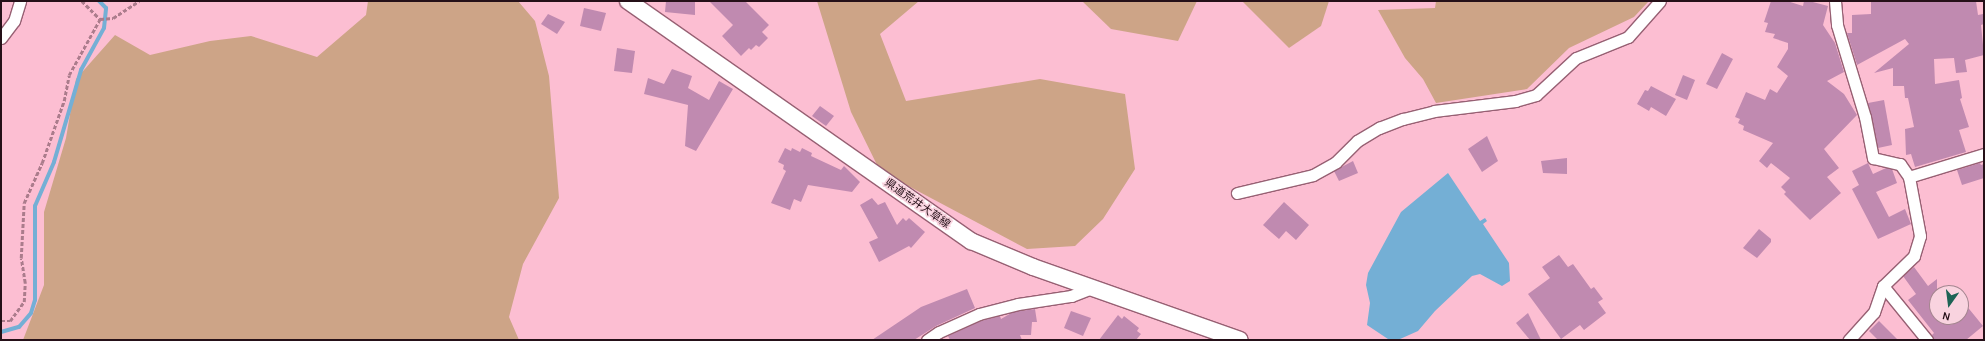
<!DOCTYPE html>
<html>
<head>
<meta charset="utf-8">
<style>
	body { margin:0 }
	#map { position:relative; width:1985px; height:341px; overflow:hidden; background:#fcbed2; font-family:Karla,"Noto Sans JP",sans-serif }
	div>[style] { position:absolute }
	.green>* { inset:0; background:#cda487 }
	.water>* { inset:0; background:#74afd5 }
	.stream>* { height:4px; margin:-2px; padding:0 2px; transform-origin:2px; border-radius:2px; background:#74afd5 }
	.building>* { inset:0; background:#c08ab0 }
	.path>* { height:2.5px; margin-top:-1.25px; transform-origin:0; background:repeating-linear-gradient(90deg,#ab7c8c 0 4px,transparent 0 6px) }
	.roads { filter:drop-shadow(1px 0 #976073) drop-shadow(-1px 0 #976073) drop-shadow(0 1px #976073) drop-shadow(0 -1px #976073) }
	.street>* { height:11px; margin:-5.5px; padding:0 5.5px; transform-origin:5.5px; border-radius:5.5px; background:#fff }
	.secondary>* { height:16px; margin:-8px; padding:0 8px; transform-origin:8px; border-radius:8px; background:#fff }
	span { translate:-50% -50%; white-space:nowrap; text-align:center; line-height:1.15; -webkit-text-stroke:3.5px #f9d3df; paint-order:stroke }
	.street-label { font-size:11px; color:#251018 }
	.frame { position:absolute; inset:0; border:2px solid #251018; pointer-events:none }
	.north { position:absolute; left:1929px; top:285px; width:40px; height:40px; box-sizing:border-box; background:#f9d3df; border:1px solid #a4858f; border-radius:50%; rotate:194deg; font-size:11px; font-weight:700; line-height:16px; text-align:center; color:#251018 }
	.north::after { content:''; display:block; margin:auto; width:14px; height:18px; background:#1d6355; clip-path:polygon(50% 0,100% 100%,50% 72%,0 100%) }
</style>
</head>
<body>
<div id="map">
	<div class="green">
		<div style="clip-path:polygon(368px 1px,518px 1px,535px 21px,549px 76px,559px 198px,523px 264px,509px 317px,519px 340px,23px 340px,44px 285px,44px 212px,66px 138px,76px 79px,115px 35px,150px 55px,210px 41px,251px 36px,317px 57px,366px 15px)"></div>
		<div style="clip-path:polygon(817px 1px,919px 1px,880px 34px,906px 101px,1040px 79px,1125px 94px,1135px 169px,1103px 219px,1075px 246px,1027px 249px,880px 171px,851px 112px)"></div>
		<div style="clip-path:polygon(1082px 1px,1197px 1px,1178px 41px,1111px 29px)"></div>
		<div style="clip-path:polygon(1242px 1px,1329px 1px,1321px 26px,1289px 48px)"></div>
		<div style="clip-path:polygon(1436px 1px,1649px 1px,1634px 17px,1569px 48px,1527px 89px,1436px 103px,1423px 79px,1405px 58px,1378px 10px,1435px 8px)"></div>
	</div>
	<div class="water">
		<div style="clip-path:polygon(1448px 173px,1480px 221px,1485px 218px,1487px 221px,1483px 224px,1509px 263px,1510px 281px,1502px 286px,1480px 274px,1472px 276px,1435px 311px,1418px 331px,1400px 339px,1388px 339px,1367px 325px,1370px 303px,1366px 285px,1368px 273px,1401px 212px)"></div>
	</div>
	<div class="stream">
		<div style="left:1px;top:332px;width:19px;rotate:-16deg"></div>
		<div style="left:19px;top:327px;width:18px;rotate:-49deg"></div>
		<div style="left:31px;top:313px;width:14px;rotate:-73deg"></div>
		<div style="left:35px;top:300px;width:94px;rotate:-90deg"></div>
		<div style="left:35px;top:206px;width:48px;rotate:-66.6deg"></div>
		<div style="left:54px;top:162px;width:96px;rotate:-73.6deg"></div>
		<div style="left:81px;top:70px;width:48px;rotate:-61.3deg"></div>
		<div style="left:104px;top:28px;width:20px;rotate:-84deg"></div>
		<div style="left:106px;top:8px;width:10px;rotate:-135deg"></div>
	</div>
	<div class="building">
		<div style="clip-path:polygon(666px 1px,695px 1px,695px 15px,665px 12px)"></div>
		<div style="clip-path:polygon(709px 1px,745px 1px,769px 25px,762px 32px,768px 38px,759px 47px,756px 45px,751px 50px,749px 48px,741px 56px,722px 36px,733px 25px)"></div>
		<div style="clip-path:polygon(1771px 1px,1787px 1px,1803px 6px,1804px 1px,1809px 1px,1828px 6px,1823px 25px,1835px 43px,1844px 72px,1827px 81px,1844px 94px,1857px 115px,1824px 149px,1839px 168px,1827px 177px,1841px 193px,1810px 220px,1784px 194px,1786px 192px,1781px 187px,1790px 178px,1771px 163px,1767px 168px,1759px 161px,1773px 143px,1743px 130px,1744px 126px,1738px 123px,1740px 119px,1735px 117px,1746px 92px,1765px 100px,1770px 89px,1777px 93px,1788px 76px,1777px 67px,1788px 49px,1788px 43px,1773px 38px,1775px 34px,1765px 32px,1768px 23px,1764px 22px)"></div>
		<div style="clip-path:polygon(1871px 1px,1976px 1px,1978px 15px,1983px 14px,1984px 20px,1984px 24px,1981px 25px,1984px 55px,1965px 60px,1967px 72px,1956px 73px,1954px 58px,1934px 59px,1935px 84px,1959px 80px,1962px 98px,1960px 99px,1969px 127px,1959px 130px,1966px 152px,1915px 167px,1911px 154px,1906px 155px,1905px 129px,1914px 127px,1908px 98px,1905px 98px,1904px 86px,1893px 86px,1893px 68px,1874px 73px,1909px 44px,1905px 39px,1857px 65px,1847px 33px,1852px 33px,1852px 15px,1871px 14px)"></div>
		<div style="clip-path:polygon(584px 8px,606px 13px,601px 31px,580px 26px)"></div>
		<div style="clip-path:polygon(548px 14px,565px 22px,557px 34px,541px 24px)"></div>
		<div style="clip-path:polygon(617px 48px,635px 51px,632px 73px,614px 71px)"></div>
		<div style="clip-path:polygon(1722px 53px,1733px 59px,1717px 89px,1706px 84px)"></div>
		<div style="clip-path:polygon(672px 69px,692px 76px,688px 88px,709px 100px,719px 81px,733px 89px,696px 151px,685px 146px,688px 105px,644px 94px,648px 78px,664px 84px)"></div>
		<div style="clip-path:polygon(1683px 75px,1695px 80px,1687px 100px,1675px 95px)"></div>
		<div style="clip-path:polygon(1651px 86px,1676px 99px,1666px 116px,1651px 107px,1649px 111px,1637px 104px,1645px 90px,1648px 91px)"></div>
		<div style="clip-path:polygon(1884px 100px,1892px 145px,1878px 148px,1868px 103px)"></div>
		<div style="clip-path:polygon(820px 106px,834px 116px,826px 126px,812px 116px)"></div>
		<div style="clip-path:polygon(1487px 136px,1498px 161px,1482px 172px,1468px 149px)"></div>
		<div style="clip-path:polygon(785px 148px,791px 151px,792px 148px,800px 152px,802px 148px,812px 153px,811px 156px,841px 170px,844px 166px,860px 182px,852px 192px,808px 185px,801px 202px,794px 199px,790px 210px,771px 203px,786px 171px,783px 169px,784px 165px,778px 162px)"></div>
		<div style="clip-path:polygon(1567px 158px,1567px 174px,1543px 173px,1541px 161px)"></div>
		<div style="clip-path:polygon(1353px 161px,1358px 173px,1339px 181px,1334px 171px)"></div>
		<div style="clip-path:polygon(1868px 163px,1873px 174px,1886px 168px,1892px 169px,1897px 183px,1876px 192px,1889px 217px,1905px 209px,1911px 224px,1878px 239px,1852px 189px,1859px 185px,1852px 171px)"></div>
		<div style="clip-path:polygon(1980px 163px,1981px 165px,1984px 164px,1984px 178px,1962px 185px,1957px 170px)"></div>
		<div style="clip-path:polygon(872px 198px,878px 205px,885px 202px,897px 225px,903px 218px,906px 221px,909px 218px,925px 232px,911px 248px,909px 246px,879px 262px,869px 242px,878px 238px,860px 205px)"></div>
		<div style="clip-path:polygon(1284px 202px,1309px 225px,1296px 240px,1286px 231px,1279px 239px,1263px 225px)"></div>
		<div style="clip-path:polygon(1759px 229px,1771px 239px,1771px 242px,1757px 258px,1743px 248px)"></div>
		<div style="clip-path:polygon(1559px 255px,1568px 267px,1573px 264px,1591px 289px,1594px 287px,1603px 299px,1598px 302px,1606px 313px,1584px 330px,1580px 325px,1561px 339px,1528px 294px,1550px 278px,1542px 267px)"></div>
		<div style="clip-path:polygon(1914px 267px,1928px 286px,1937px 279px,1937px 317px,1961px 317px,1961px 299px,1983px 326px,1966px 340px,1934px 340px,1932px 335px,1934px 333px,1908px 300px,1916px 294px,1903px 276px)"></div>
		<div style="clip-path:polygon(967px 289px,975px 308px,936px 326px,914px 340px,872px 340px,921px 307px)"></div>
		<div style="clip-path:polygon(1035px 309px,1037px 322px,1032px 322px,1031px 335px,1020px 335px,1022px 340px,950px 340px,948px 336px,981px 321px,1000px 316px,1001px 319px,1013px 312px)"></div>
		<div style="clip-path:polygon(1071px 311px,1091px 318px,1083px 336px,1064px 328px)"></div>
		<div style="clip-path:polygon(1528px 313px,1541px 340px,1530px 340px,1516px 323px)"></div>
		<div style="clip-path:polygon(1118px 315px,1122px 319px,1124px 316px,1139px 328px,1137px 331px,1141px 334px,1136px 340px,1099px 340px)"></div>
		<div style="clip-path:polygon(1879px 321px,1898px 340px,1878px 340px,1869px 331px)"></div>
	</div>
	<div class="path">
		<div style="left:82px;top:1px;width:25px;rotate:45deg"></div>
		<div style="left:1px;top:321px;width:9px"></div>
		<div style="left:10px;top:321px;width:24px;rotate:-54deg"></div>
		<div style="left:24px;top:302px;width:19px;rotate:-87deg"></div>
		<div style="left:25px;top:283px;width:25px;rotate:-99deg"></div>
		<div style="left:21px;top:258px;width:55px;rotate:-86.9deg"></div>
		<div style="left:24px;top:203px;width:44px;rotate:-65.8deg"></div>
		<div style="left:42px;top:163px;width:66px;rotate:-70.5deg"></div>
		<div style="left:64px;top:101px;width:26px;rotate:-79deg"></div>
		<div style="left:69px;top:75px;width:64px;rotate:-61deg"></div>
		<div style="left:100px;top:19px;width:13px;rotate:-4deg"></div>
		<div style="left:113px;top:18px;width:31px;rotate:-33deg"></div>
	</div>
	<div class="roads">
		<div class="street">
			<div style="left:1835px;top:1px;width:24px;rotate:85deg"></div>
			<div style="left:1837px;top:25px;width:96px;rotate:73.1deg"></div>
			<div style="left:1865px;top:117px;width:42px;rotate:79deg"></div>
			<div style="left:1873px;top:158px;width:28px;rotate:13deg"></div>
			<div style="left:1900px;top:164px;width:16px;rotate:55deg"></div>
			<div style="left:1909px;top:177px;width:60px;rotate:79.4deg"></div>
			<div style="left:1920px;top:236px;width:21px;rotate:107deg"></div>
			<div style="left:1914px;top:256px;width:43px;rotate:135.9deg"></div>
			<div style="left:1883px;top:286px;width:28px;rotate:109deg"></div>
			<div style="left:1874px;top:312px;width:38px;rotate:132deg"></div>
			<div style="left:1px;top:38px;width:21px;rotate:-53deg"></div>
			<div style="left:14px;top:21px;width:21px;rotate:-73deg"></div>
			<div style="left:1909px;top:177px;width:78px;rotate:-17deg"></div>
			<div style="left:1237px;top:193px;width:78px;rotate:-13.3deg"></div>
			<div style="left:1313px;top:175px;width:26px;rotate:-29deg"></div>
			<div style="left:1336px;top:162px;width:30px;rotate:-45deg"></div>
			<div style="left:1357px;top:141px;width:26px;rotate:-31deg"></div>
			<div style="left:1379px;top:128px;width:26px;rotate:-21deg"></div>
			<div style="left:1403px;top:119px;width:32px;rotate:-14deg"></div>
			<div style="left:1434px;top:111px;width:82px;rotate:-7deg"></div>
			<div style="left:1515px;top:101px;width:22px;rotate:-16deg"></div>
			<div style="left:1536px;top:95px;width:54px;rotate:-42.8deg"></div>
			<div style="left:1576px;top:58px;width:56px;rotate:-22deg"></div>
			<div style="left:1628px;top:37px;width:48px;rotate:-48.4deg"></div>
			<div style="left:1883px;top:286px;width:70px;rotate:50.8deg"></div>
			<div style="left:927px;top:340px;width:14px;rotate:-34deg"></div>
			<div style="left:939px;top:332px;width:44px;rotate:-24.2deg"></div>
			<div style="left:979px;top:314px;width:40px;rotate:-14.4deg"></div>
			<div style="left:1018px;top:304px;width:54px;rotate:-8.6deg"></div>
			<div style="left:1071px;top:296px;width:22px;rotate:-21deg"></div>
		</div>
		<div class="secondary">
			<div style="left:628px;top:1px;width:419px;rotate:35deg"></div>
			<div style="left:971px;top:241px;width:67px;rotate:22.8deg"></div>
			<div style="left:1033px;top:267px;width:219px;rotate:19.4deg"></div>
		</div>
	</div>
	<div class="street-label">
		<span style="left:917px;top:204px;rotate:35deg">県道荒井大草線</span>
	</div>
	<div class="frame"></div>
	<div class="north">N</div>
</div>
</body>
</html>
